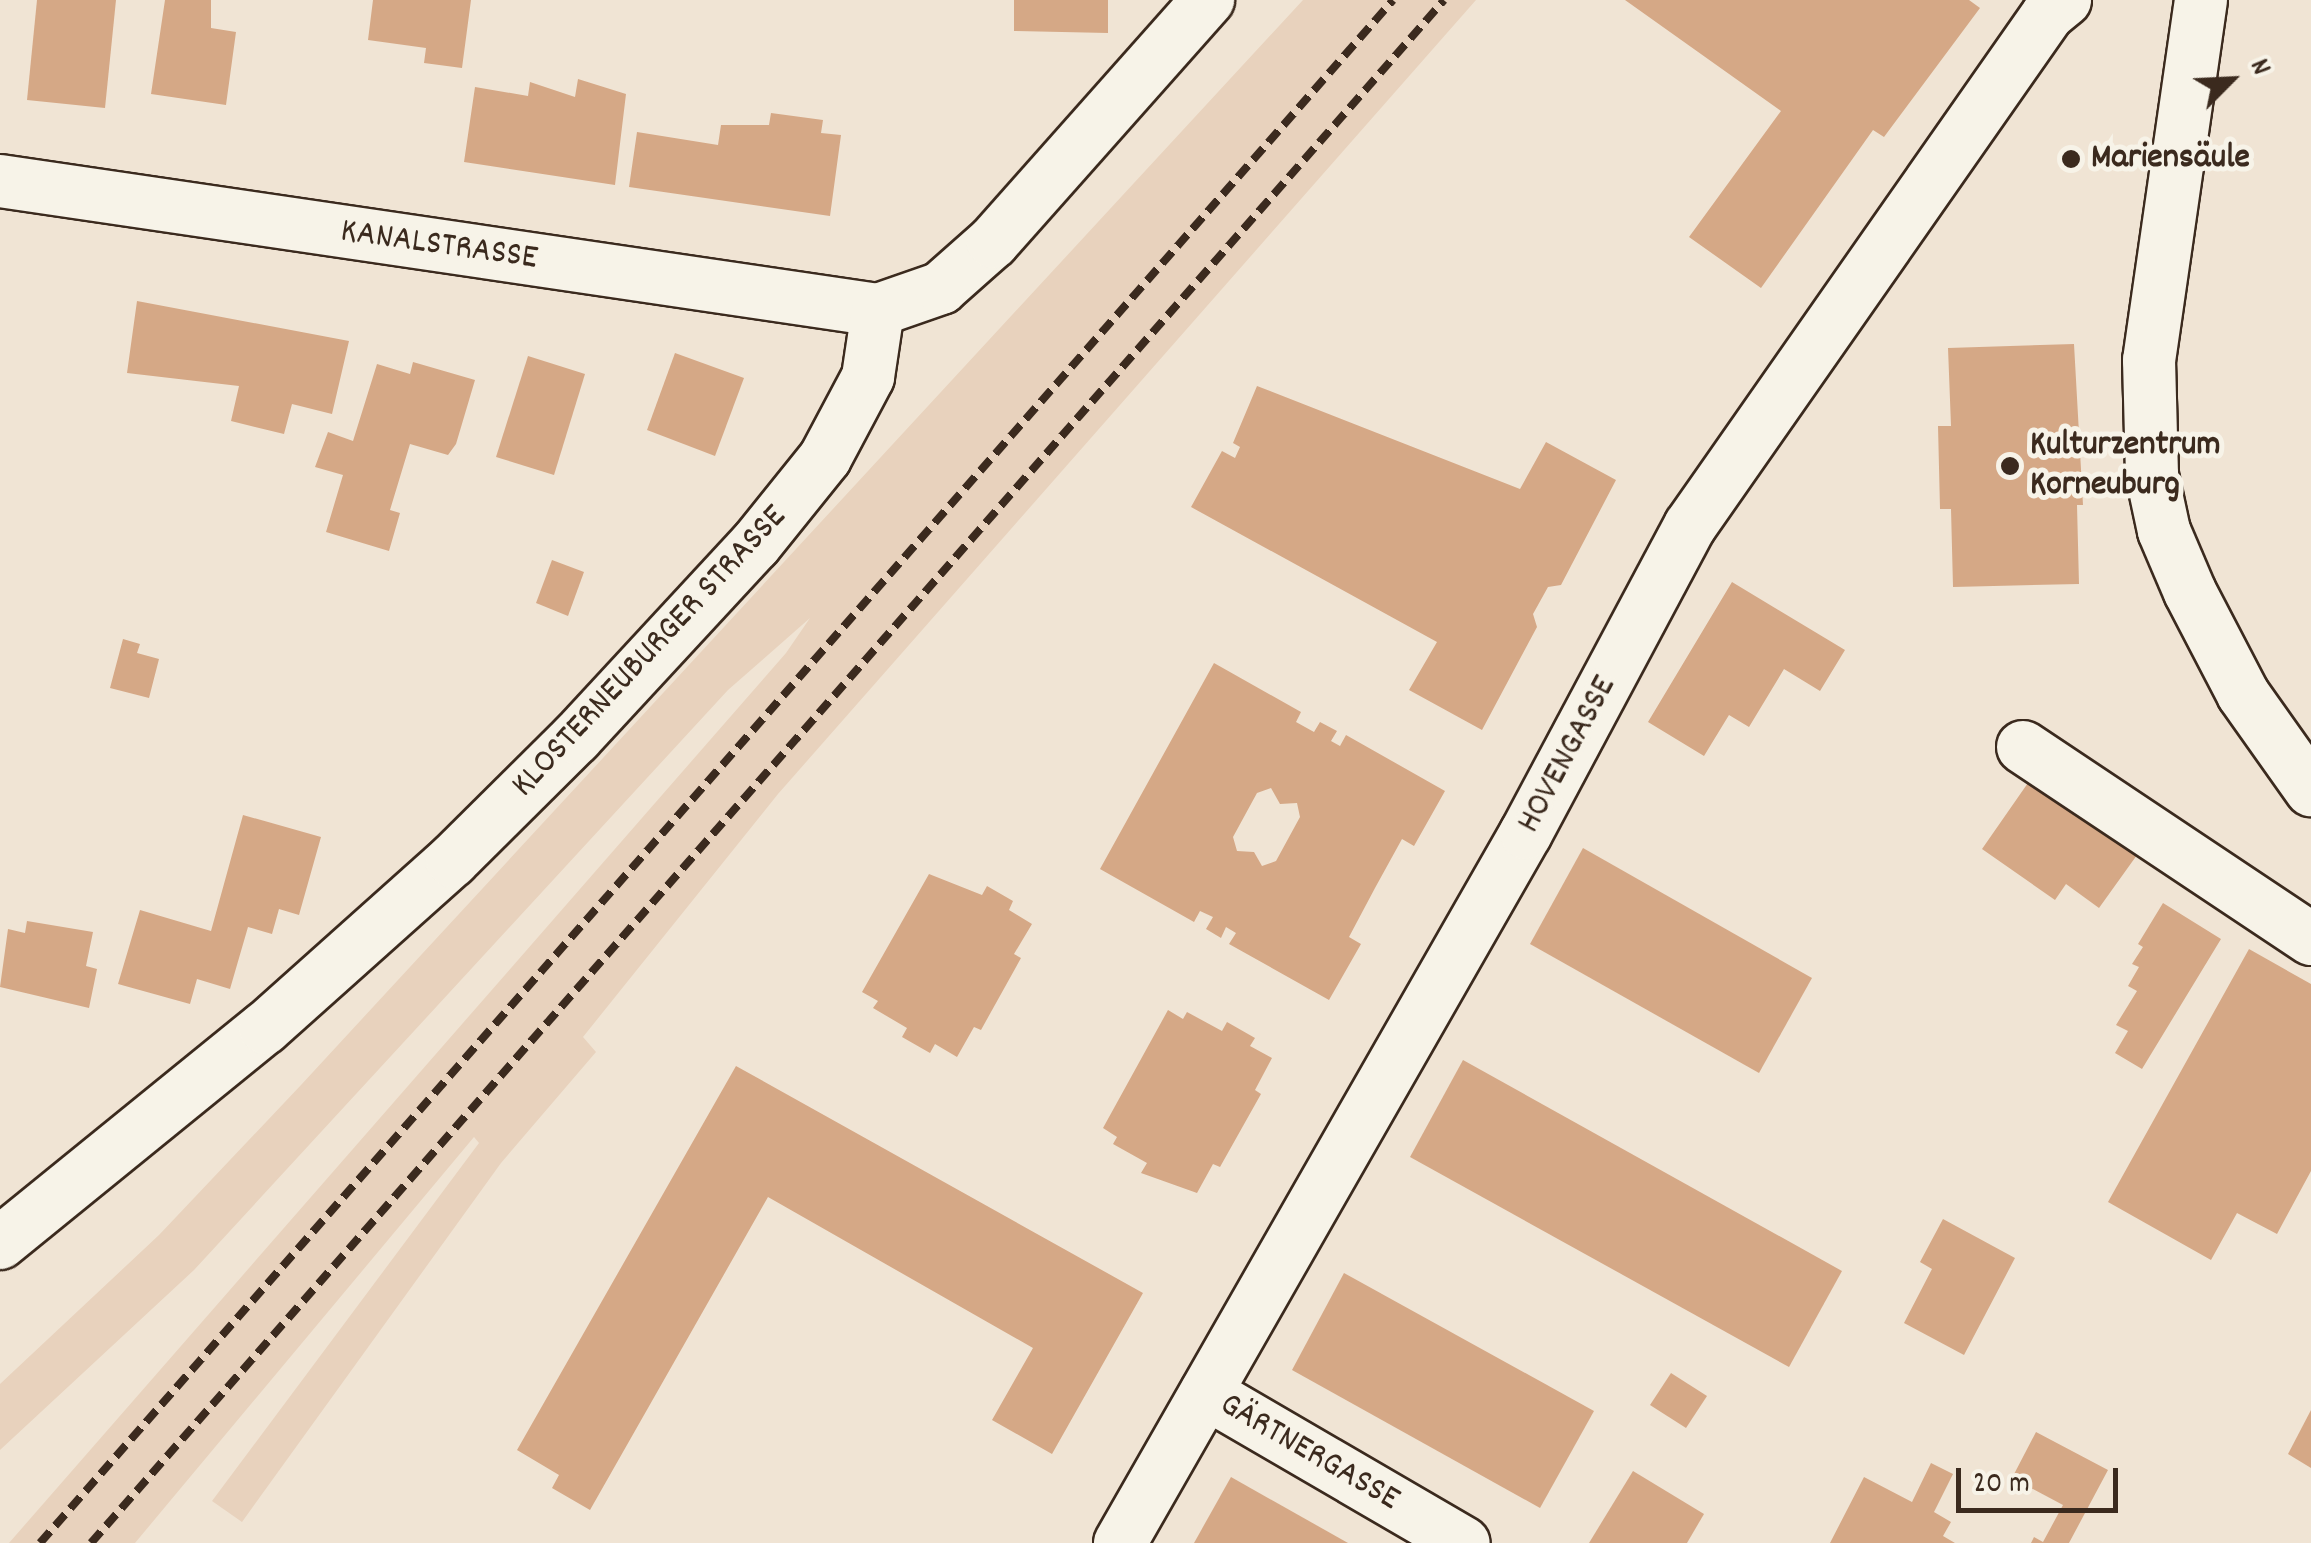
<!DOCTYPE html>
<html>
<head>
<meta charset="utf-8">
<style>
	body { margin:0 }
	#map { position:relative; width:2311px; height:1543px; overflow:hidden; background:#f0e4d4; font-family:Dekko,sans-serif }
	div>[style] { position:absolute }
	.built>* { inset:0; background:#e8d2bd }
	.building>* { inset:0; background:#d5a886 }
	.roads { filter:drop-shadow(2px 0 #3b2a1e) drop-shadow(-2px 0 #3b2a1e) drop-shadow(0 2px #3b2a1e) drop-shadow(0 -2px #3b2a1e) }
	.street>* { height:52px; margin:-26px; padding:0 26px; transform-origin:26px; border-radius:26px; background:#f7f3e8 }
	.rail>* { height:8px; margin-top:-4px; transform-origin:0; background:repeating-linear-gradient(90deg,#3b2a1e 0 15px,transparent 0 23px) }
	.dots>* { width:28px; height:28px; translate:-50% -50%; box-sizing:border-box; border:5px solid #f7f3e8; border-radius:50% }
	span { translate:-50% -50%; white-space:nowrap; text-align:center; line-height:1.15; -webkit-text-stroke:10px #f7f3e8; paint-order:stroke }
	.poi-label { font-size:35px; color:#3b2a1e; font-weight:700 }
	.left { translate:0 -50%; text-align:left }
	.street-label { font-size:35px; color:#3b2a1e }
	.north { position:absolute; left:2181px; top:30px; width:100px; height:100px; -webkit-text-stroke:8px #f7f3e8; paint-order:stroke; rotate:66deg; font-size:28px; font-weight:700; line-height:40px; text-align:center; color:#3b2a1e }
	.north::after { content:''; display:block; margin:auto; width:35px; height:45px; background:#3b2a1e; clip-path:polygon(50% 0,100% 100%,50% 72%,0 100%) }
	.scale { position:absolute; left:1956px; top:1468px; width:162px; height:45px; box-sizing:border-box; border:5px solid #3b2a1e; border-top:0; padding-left:12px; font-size:30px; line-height:35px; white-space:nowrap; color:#3b2a1e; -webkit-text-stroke:8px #f7f3e8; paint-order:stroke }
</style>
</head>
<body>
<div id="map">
	<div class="built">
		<div style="clip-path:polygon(1303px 0,1476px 0,778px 794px,583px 1037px,596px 1052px,501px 1163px,242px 1522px,212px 1501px,479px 1143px,474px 1137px,135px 1543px,9px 1543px,786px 653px,810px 618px,728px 690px,194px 1270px,0 1450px,0 1384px,159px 1235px,301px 1085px)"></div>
	</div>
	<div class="building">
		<div style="clip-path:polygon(37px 0,116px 0,105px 108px,27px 100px)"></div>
		<div style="clip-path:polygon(165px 0,211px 0,211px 28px,236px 32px,226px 105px,151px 94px)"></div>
		<div style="clip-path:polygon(373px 0,471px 0,462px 68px,424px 63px,426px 48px,368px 40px)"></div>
		<div style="clip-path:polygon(1014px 0,1108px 0,1108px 33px,1014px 31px)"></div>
		<div style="clip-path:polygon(1625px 0,1969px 0,1980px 8px,1884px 137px,1873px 130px,1761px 288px,1689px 237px,1781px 111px)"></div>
		<div style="clip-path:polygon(578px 79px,626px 94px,615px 185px,464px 162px,475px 87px,528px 96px,530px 82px,575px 97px)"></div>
		<div style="clip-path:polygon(771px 113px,823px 120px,821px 133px,841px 135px,830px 216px,629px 187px,637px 132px,718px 145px,721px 125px,769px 125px)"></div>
		<div style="clip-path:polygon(137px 301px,349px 341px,332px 414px,292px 404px,284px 434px,231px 421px,239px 386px,127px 373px)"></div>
		<div style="clip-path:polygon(2074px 344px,2083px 505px,2077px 505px,2079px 584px,1953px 587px,1951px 509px,1940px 509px,1938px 426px,1951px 426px,1948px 348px)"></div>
		<div style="clip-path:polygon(675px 353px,744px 378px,715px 456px,647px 430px)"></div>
		<div style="clip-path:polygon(528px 356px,585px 374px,554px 475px,496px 457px)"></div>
		<div style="clip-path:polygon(413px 362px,475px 380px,456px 444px,448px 455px,410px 444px,390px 510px,400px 513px,389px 551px,326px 532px,343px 475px,315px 467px,328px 432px,353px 441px,377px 364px,410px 374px)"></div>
		<div style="clip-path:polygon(1257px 386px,1520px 489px,1546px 442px,1616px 480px,1561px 585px,1548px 587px,1533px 614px,1537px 627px,1482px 730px,1409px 690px,1437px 642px,1191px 507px,1222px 451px,1235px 458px,1240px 447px,1233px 443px)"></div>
		<div style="clip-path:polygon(552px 560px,584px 572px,568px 616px,536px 603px)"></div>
		<div style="clip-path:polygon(1732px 582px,1845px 650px,1820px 691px,1784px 669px,1749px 727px,1729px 715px,1704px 756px,1648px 722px)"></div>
		<div style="clip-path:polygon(123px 639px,140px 644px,137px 653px,159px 659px,149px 698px,110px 688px)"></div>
		<div style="clip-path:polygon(evenodd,1214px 663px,1301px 712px,1296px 722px,1314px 732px,1320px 722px,1337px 731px,1331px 741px,1340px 746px,1346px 735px,1445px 791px,1414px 846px,1402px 839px,1375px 888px,1349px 937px,1361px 944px,1329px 1000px,1229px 944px,1236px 933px,1226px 927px,1221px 938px,1206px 929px,1213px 917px,1200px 911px,1194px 922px,1100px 869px,1214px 663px,1271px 788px,1280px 804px,1297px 803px,1300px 817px,1276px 861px,1262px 866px,1254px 852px,1237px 851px,1233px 837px,1257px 793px,1271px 788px)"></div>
		<div style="clip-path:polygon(2030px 780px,2137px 855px,2099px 908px,2066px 884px,2055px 900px,1982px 849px)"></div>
		<div style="clip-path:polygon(243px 815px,321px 837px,299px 915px,279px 909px,272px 934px,248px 927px,230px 989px,197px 979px,190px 1004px,118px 984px,140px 910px,211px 931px)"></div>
		<div style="clip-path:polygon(1583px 848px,1812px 978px,1759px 1073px,1530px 944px)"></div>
		<div style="clip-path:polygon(929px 874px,982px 895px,987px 886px,1013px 901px,1009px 910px,1032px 924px,1014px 954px,1021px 958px,981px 1030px,974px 1027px,957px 1057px,935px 1044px,930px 1053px,902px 1037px,907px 1028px,873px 1008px,878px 1001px,862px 992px)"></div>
		<div style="clip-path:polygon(2163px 903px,2221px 939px,2142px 1069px,2115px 1053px,2128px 1031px,2116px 1025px,2137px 991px,2128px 986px,2139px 967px,2132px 964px,2143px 947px,2138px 944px)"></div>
		<div style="clip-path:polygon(27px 921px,93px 932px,86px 966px,97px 969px,89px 1008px,0 987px,8px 929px,25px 933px)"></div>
		<div style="clip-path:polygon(2249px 949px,2311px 984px,2311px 1171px,2277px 1234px,2237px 1213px,2211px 1260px,2108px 1202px)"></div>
		<div style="clip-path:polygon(1168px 1010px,1183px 1019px,1187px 1012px,1222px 1031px,1227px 1022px,1255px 1038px,1250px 1046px,1272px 1058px,1255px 1090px,1261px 1094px,1220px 1167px,1213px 1164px,1197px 1193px,1141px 1173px,1147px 1163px,1113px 1144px,1117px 1137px,1103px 1128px)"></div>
		<div style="clip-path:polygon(1463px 1060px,1842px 1271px,1789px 1367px,1410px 1157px)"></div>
		<div style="clip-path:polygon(736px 1066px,1143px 1293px,1052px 1454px,992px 1420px,1033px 1348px,768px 1197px,590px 1510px,552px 1488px,559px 1475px,517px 1450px)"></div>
		<div style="clip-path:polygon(1943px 1219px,2015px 1258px,1964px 1355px,1904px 1323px,1932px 1269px,1920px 1262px)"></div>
		<div style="clip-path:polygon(1344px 1273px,1594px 1411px,1540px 1508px,1292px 1370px)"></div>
		<div style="clip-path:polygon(1671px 1373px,1707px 1396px,1686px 1428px,1650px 1405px)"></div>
		<div style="clip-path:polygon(2311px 1410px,2311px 1468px,2288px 1454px)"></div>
		<div style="clip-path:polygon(2036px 1432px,2108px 1470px,2069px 1543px,2031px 1543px,2034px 1537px,2043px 1542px,2063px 1505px,2012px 1478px)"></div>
		<div style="clip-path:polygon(1931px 1463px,1953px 1474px,1934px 1512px,1951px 1522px,1943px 1536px,1955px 1543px,1830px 1543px,1864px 1477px,1912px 1502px)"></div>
		<div style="clip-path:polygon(1633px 1471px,1704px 1514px,1687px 1543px,1589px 1543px)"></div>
		<div style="clip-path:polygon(1231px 1477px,1348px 1543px,1194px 1543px)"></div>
	</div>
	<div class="roads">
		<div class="street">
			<div style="left:2201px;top:0;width:364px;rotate:98.2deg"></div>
			<div style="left:2149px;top:360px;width:115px;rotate:88.5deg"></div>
			<div style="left:2152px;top:475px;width:57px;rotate:77.9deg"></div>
			<div style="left:2164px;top:531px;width:66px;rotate:66.9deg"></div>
			<div style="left:2190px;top:592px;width:115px;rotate:62.5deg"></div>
			<div style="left:2243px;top:694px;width:118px;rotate:54.7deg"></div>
			<div style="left:0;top:181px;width:887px;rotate:8.36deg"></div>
			<div style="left:878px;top:310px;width:67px;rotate:-19.2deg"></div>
			<div style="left:941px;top:288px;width:69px;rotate:-41.5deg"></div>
			<div style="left:993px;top:242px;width:324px;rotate:-48.4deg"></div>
			<div style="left:2023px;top:747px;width:346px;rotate:33.7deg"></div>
			<div style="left:0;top:1243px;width:341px;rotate:-39.1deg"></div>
			<div style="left:265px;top:1028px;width:251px;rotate:-41.8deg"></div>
			<div style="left:452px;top:861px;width:175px;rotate:-44.8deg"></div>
			<div style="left:576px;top:738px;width:263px;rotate:-47.2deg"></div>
			<div style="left:755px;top:545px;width:112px;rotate:-51.2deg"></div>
			<div style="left:825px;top:458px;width:92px;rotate:-62deg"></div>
			<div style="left:868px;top:377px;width:68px;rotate:-81.5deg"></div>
			<div style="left:1206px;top:1393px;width:298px;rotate:30.2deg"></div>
			<div style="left:1120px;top:1543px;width:818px;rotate:-60.24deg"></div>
			<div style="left:1526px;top:833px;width:348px;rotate:-61.9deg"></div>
			<div style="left:1690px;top:526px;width:625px;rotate:-55.04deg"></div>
			<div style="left:2048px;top:14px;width:22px;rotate:-39deg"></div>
		</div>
	</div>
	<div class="rail">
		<div style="left:40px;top:1543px;width:2052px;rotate:-48.75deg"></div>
		<div style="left:91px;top:1543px;width:2052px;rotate:-48.75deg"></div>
	</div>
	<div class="dots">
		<div style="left:2071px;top:159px;background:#3b2a1e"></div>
		<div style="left:2010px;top:466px;background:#3b2a1e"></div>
	</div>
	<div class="poi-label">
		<span class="left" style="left:2091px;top:159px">Mariensäule</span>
		<span class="left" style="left:2030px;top:466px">Kulturzentrum<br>Korneuburg</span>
	</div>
	<div class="street-label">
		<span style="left:439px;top:246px;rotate:8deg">KANALSTRASSE</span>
		<span style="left:650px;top:652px;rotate:-47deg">KLOSTERNEUBURGER STRASSE</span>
		<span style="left:1568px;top:755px;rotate:-62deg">HOVENGASSE</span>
		<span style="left:1309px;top:1453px;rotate:30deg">GÄRTNERGASSE</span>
	</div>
	<div class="north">N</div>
	<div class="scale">20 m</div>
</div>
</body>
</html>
